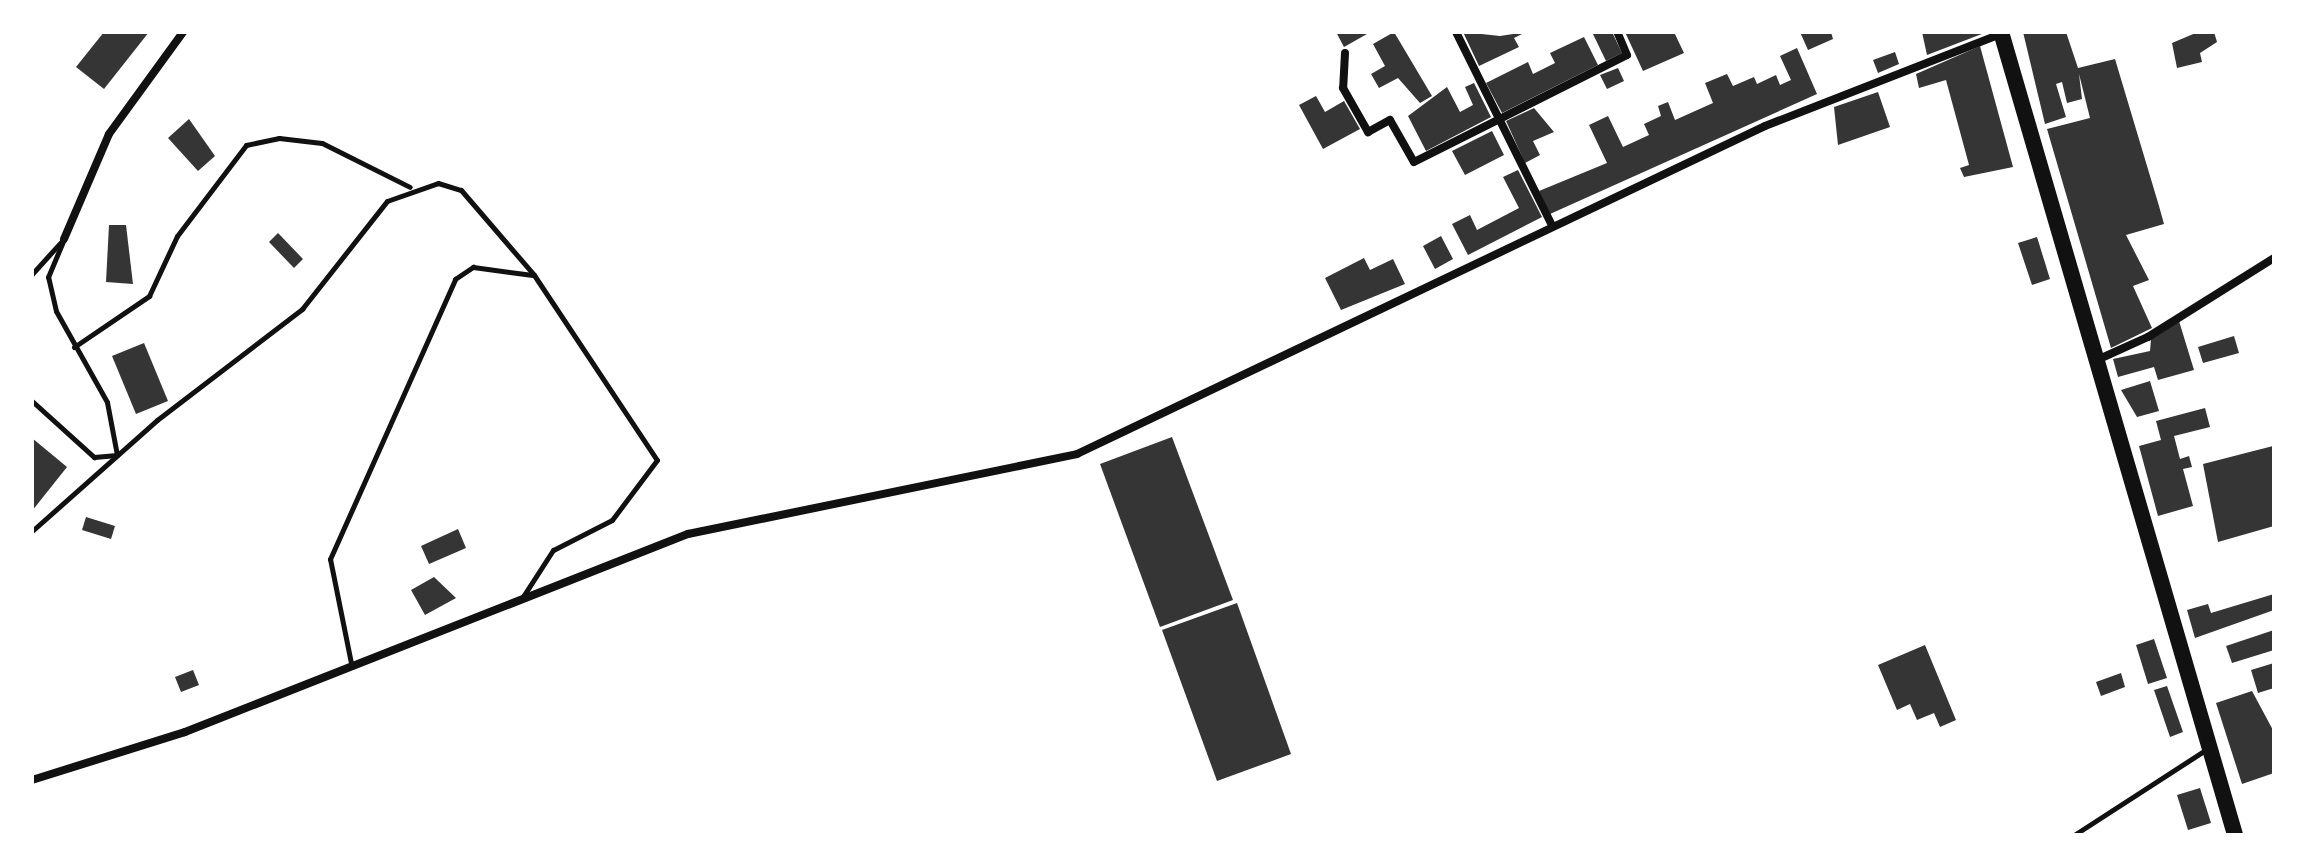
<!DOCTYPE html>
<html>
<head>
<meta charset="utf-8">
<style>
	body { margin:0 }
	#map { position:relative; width:2306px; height:867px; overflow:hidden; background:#fff; font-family:Montserrat,sans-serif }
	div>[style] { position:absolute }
	.building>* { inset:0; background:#353535 }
	.service>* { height:5px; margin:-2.5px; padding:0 2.5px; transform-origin:2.5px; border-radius:2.5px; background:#111 }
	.minor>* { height:8px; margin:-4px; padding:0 4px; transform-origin:4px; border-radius:4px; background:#111 }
	.primary>* { height:16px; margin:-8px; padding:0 8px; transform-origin:8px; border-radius:8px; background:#111 }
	span { translate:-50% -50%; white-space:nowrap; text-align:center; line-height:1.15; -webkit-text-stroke:7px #fff; paint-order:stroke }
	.frame { position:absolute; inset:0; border:34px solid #fff; pointer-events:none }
</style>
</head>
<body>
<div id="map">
	<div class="building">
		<div style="clip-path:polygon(104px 32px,149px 32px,104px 89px,76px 67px)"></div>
		<div style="clip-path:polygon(1336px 32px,1366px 32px,1367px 34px,1344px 47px)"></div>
		<div style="clip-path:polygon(1394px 32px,1432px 96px,1420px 103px,1398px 78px,1379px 88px,1371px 74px,1385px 66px,1373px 44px)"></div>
		<div style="clip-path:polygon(1463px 32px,1500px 36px,1526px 32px,1514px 38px,1519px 47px,1479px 66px)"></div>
		<div style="clip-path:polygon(1592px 32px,1612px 32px,1622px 53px,1606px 61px)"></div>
		<div style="clip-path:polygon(1625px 32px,1674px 32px,1684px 53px,1643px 71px)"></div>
		<div style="clip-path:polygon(1800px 32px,1831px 32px,1833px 39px,1808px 50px)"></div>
		<div style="clip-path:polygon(1922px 32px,1987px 32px,1927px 55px)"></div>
		<div style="clip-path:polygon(2023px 32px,2066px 32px,2078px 68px,2115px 59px,2159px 206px,2164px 224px,2126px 235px,2149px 280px,2133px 286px,2152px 328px,2111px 348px,2047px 129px,2090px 118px,2079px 74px,2082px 99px,2067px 103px,2062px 82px,2056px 84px,2066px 117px,2045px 124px)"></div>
		<div style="clip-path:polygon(2198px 32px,2214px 32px,2217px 42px,2200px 53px,2202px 62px,2177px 68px,2172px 43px)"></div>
		<div style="clip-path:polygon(1584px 37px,1598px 65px,1502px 113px,1486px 83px,1528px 62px,1533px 74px,1555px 63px,1550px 53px)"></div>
		<div style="clip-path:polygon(1980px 46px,2013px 167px,1964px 177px,1960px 168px,1969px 165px,1946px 80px,1919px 88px,1916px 74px)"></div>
		<div style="clip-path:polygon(1797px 48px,1817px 94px,1550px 214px,1539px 191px,1607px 163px,1589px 125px,1608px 116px,1623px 147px,1649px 135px,1644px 124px,1661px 116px,1658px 106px,1668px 102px,1675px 120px,1713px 103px,1705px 83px,1727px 74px,1733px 86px,1754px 77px,1757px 84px,1776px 75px,1780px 85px,1791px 80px,1780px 56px)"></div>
		<div style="clip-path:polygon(1895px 52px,1899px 64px,1878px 73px,1873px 60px)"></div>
		<div style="clip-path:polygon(1618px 68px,1624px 81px,1607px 89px,1600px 75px)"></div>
		<div style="clip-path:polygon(1474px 83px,1491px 117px,1426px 151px,1408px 116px,1447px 87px,1460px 112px,1473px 105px,1465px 87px)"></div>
		<div style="clip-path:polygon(1878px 92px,1890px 127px,1838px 145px,1834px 107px)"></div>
		<div style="clip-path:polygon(1316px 96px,1325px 112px,1344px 101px,1360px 129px,1323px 149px,1299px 105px)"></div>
		<div style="clip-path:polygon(1534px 108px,1554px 132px,1533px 141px,1540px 155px,1525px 163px,1506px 121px)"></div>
		<div style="clip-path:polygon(189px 119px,215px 156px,198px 171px,168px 138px)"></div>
		<div style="clip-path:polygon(1492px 131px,1504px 155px,1465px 175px,1452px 151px)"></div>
		<div style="clip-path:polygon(1518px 170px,1542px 217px,1468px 255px,1452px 224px,1470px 215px,1477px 230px,1519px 208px,1503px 177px)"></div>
		<div style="clip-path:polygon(109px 225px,126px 225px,133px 284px,106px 282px)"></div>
		<div style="clip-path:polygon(278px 233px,303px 259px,294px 268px,269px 242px)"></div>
		<div style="clip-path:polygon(1441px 236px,1453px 259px,1435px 269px,1423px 246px)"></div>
		<div style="clip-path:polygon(2037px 237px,2050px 279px,2032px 285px,2018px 243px)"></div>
		<div style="clip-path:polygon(1364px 258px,1370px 270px,1393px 259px,1405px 284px,1341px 310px,1325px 278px)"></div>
		<div style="clip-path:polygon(2179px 321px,2194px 370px,2158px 380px,2154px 367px,2118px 377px,2113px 359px,2150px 351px,2151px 339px)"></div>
		<div style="clip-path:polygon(2234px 336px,2239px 353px,2203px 363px,2198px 347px)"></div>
		<div style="clip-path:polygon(144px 343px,168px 401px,136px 414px,112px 356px)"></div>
		<div style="clip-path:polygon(2150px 381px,2159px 411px,2137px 417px,2121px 390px)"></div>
		<div style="clip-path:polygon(2205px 408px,2210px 427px,2174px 436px,2180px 459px,2189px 456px,2192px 467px,2183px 469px,2193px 506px,2158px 516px,2139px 446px,2161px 440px,2156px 421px)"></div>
		<div style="clip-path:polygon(1172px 437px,1233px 600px,1160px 627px,1100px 464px)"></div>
		<div style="clip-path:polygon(32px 438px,67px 467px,32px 511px)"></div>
		<div style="clip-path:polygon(2273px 446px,2274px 526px,2218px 542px,2203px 464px)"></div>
		<div style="clip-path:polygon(86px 517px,115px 526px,111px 539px,82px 530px)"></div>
		<div style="clip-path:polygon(458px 529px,466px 548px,429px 564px,421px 546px)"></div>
		<div style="clip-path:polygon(434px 577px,456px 598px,425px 615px,411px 590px)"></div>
		<div style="clip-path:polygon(2274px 594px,2274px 610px,2195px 638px,2187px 610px,2208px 604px,2211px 613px)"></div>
		<div style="clip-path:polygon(1237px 603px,1291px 754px,1217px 781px,1162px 630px)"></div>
		<div style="clip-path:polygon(2274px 630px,2274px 650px,2232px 663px,2226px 646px)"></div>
		<div style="clip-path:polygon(2154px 639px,2167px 678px,2148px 684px,2136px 645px)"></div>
		<div style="clip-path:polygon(1925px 645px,1956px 720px,1940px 727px,1934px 713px,1917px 720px,1910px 704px,1897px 710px,1878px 665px)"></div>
		<div style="clip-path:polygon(2274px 663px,2274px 688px,2258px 693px,2251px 670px)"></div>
		<div style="clip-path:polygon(193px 670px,199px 685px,181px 692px,175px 677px)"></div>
		<div style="clip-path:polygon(2121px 673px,2125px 687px,2101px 696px,2096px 682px)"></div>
		<div style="clip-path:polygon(2167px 686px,2183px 732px,2170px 737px,2154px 690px)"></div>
		<div style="clip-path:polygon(2252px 691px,2274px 732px,2274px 773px,2242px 784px,2216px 703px)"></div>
		<div style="clip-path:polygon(2200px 788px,2211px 823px,2188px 830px,2177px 795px)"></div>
	</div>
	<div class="service">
		<div style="left:32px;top:274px;width:42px;rotate:-47.9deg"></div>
		<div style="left:74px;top:347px;width:91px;rotate:-34.2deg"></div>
		<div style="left:149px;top:296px;width:66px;rotate:-65deg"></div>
		<div style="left:177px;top:236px;width:114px;rotate:-52.8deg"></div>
		<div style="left:246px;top:145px;width:34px;rotate:-12deg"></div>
		<div style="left:279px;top:138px;width:43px;rotate:6.6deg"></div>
		<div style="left:322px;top:143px;width:98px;rotate:26.6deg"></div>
		<div style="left:32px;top:401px;width:84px;rotate:42.1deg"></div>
		<div style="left:94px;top:457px;width:23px;rotate:-5deg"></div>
		<div style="left:117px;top:455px;width:54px;rotate:-100.7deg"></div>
		<div style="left:107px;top:402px;width:104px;rotate:-119.3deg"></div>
		<div style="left:56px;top:311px;width:35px;rotate:-103deg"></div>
		<div style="left:48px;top:277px;width:41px;rotate:-67.2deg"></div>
		<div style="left:32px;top:531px;width:167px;rotate:-41.6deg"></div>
		<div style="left:157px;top:420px;width:183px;rotate:-37.4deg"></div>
		<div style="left:302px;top:309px;width:137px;rotate:-51.8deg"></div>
		<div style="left:387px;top:201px;width:54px;rotate:-19.4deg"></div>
		<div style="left:438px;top:183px;width:24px;rotate:17deg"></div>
		<div style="left:461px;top:190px;width:112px;rotate:49.3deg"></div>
		<div style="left:534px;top:275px;width:222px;rotate:56.4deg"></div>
		<div style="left:657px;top:460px;width:75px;rotate:126.9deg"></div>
		<div style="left:612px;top:520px;width:66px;rotate:153deg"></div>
		<div style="left:553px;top:550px;width:54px;rotate:122.8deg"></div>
		<div style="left:351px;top:663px;width:106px;rotate:-101.4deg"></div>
		<div style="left:330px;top:559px;width:307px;rotate:-65.9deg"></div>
		<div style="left:455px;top:279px;width:22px;rotate:-34deg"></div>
		<div style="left:473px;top:267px;width:60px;rotate:7.7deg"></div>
		<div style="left:2074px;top:835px;width:158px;rotate:-32.9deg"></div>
	</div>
	<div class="minor">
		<div style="left:1456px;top:32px;width:216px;rotate:63.6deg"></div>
		<div style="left:1345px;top:53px;width:35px;rotate:93deg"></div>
		<div style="left:1343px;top:88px;width:51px;rotate:60.4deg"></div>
		<div style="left:1368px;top:132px;width:25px;rotate:-29deg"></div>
		<div style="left:1390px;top:120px;width:48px;rotate:60.3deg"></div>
		<div style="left:1414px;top:162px;width:238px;rotate:-26.7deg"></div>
		<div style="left:1627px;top:55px;width:25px;rotate:-113deg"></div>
		<div style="left:64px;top:239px;width:114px;rotate:-66.8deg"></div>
		<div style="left:109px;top:134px;width:126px;rotate:-54deg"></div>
		<div style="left:2097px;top:360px;width:56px;rotate:-24.3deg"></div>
		<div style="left:2148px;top:337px;width:149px;rotate:-32.1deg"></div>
		<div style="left:32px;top:780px;width:160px;rotate:-17.4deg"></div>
		<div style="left:185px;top:732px;width:541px;rotate:-21.49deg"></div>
		<div style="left:688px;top:534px;width:397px;rotate:-11.6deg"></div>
		<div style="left:1077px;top:454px;width:762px;rotate:-25.49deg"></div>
		<div style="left:1765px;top:126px;width:253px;rotate:-21.3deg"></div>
	</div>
	<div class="primary">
		<div style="left:2001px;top:32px;width:836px;rotate:73.75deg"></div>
	</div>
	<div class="frame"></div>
</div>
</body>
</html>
